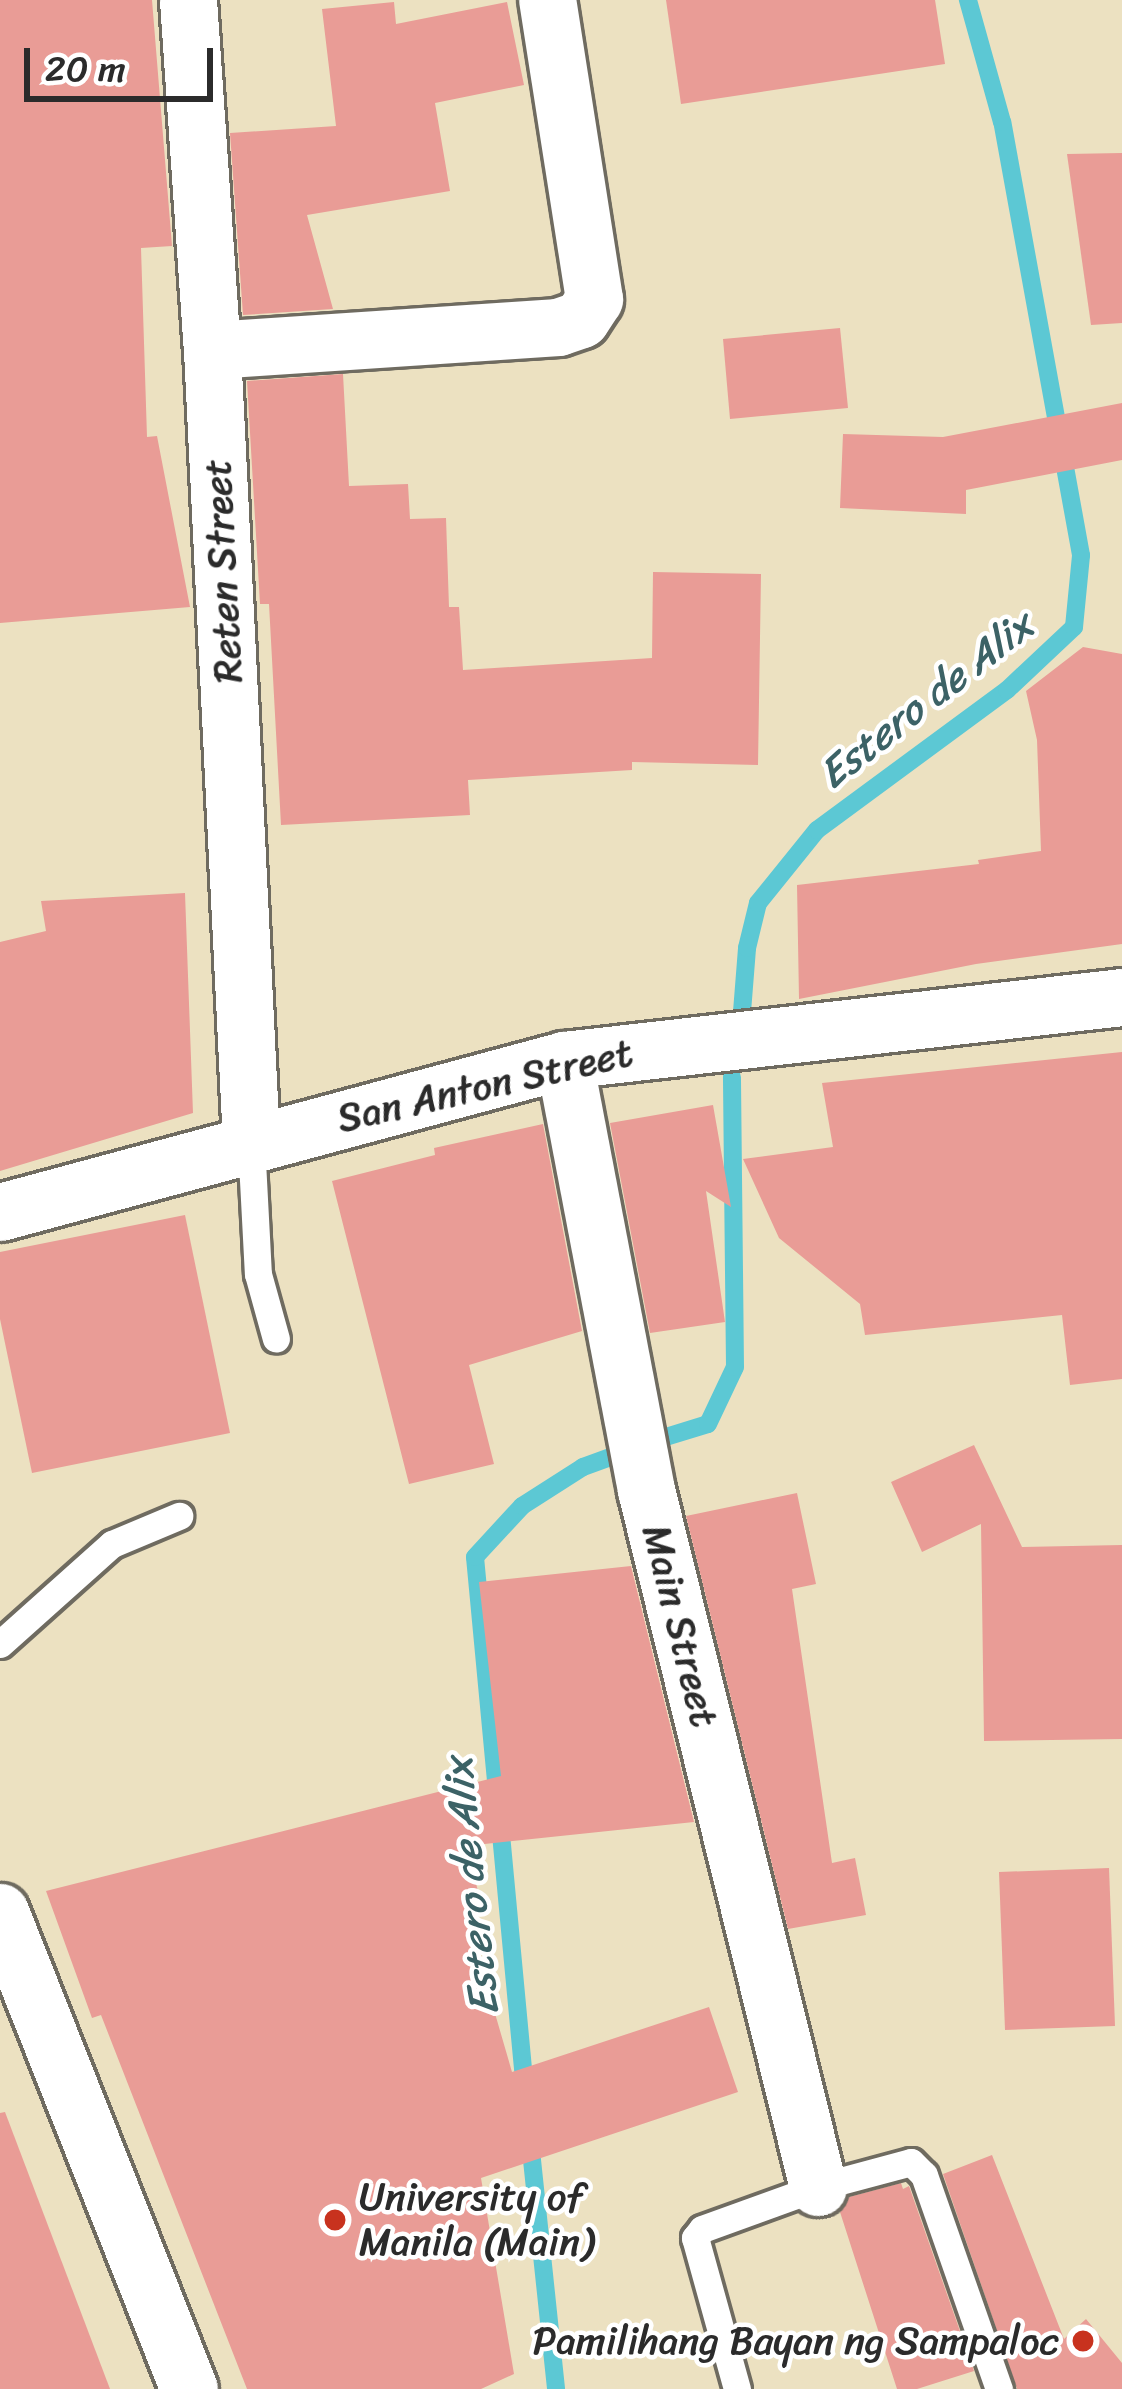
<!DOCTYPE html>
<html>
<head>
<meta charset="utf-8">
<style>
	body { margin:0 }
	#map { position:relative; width:1122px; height:2389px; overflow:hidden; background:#ece1c1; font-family:Sriracha,sans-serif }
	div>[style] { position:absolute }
	.stream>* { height:18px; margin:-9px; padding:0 9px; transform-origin:9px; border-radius:9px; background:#5cc8d4 }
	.building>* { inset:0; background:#e99c96 }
	.roads { filter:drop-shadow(3px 0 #6f6b60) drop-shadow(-3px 0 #6f6b60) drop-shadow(0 3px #6f6b60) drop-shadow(0 -3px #6f6b60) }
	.lane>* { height:27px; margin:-13.5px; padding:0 13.5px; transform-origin:13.5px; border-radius:13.5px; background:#fff }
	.street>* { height:57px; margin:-28.5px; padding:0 28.5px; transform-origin:28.5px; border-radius:28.5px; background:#fff }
	.dots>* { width:33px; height:33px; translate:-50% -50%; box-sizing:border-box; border:6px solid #fff; border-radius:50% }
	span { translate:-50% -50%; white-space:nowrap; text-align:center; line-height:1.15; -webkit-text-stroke:9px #fff; paint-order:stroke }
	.street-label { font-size:39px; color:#2b2b2b }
	.poi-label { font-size:39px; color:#2b2b2b }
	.left { translate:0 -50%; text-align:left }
	.right { translate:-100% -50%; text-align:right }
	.water-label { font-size:42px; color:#3c6266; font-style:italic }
	.scale { position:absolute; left:24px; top:48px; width:189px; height:54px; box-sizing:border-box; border:6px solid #2b2b2b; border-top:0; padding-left:15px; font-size:36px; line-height:42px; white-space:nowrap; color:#2b2b2b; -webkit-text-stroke:9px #fff; paint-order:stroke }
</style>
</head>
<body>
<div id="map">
	<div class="stream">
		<div style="left:742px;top:1012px;width:64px;rotate:-85.5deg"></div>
		<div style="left:747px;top:948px;width:46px;rotate:-76.3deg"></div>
		<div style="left:758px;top:903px;width:94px;rotate:-51.1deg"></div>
		<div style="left:817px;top:830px;width:236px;rotate:-36.4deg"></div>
		<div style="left:1007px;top:690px;width:92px;rotate:-43.2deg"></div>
		<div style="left:1074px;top:627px;width:72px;rotate:-84.4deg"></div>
		<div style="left:1081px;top:555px;width:440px;rotate:-100.3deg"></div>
		<div style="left:1002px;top:122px;width:127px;rotate:-105.6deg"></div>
		<div style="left:656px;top:1440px;width:54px;rotate:-17.1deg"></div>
		<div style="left:708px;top:1424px;width:63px;rotate:-64.7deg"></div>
		<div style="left:735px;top:1367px;width:290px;rotate:-90.6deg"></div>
		<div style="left:525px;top:2090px;width:535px;rotate:-95.36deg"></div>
		<div style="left:475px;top:1557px;width:69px;rotate:-47.3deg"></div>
		<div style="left:522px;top:1506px;width:72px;rotate:-32.6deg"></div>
		<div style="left:583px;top:1467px;width:38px;rotate:-20deg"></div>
		<div style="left:530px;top:2141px;width:249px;rotate:84deg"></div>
	</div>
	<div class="building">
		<div style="clip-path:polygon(0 0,152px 0,172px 246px,141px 248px,147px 437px,157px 436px,190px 607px,0 623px)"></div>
		<div style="clip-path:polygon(666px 0,935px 0,945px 64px,681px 104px)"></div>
		<div style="clip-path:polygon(394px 2px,396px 24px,507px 2px,524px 85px,435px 103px,450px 191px,307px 215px,333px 309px,243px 315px,230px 133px,336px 126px,322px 9px)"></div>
		<div style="clip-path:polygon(1122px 153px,1122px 323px,1091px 325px,1067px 154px)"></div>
		<div style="clip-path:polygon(840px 328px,848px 408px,730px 419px,723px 339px)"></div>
		<div style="clip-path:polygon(343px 374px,349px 486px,408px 484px,410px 519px,446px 518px,449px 607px,459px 607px,463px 670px,652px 658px,653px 572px,761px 574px,758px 765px,632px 762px,632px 770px,468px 780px,470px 815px,281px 825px,269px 604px,260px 604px,247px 381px)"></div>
		<div style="clip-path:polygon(1122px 403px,1122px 460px,966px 490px,966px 514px,840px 508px,843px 434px,943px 437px)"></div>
		<div style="clip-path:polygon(1083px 647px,1122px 654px,1122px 944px,976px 964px,799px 999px,797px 885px,979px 864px,978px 860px,1041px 851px,1037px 740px,1026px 691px)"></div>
		<div style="clip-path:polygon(185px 893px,193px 1113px,0 1171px,0 942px,46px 931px,41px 901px)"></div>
		<div style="clip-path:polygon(1122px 1052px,1122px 1379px,1070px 1385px,1062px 1315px,865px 1335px,860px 1304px,779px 1238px,743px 1159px,833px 1147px,822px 1083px)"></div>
		<div style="clip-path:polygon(713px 1105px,731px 1207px,706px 1191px,725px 1322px,650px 1333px,610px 1123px)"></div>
		<div style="clip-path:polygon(543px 1124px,582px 1331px,469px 1365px,494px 1464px,409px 1484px,332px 1181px,435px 1155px,434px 1148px)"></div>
		<div style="clip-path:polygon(185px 1215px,230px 1433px,32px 1473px,0 1319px,0 1252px)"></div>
		<div style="clip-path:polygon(974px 1445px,1022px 1547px,1122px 1545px,1122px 1739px,984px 1741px,981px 1524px,922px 1552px,891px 1482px)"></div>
		<div style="clip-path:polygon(797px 1493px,816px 1584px,792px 1589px,832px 1863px,855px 1858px,866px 1915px,788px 1929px,686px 1516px)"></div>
		<div style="clip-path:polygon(631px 1566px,694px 1822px,466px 1846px,482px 1906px,465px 1910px,512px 2072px,709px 2007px,738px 2092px,481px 2178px,514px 2374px,481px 2389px,247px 2389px,101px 2015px,92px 2018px,46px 1891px,501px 1776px,479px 1582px)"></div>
		<div style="clip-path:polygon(1109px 1868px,1115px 2026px,1005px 2030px,999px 1872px)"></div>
		<div style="clip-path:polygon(5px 2112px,110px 2389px,0 2389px,0 2113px)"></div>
		<div style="clip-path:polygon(992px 2155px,1064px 2339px,1086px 2319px,1122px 2363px,1122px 2389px,1017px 2389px,943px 2174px)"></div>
		<div style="clip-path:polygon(901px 2183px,903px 2189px,909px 2186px,974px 2371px,917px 2389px,897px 2389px,840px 2212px,849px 2197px)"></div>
	</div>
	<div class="roads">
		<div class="lane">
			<div style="left:251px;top:1142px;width:132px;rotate:87deg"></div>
			<div style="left:258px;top:1274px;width:67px;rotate:74.5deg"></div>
			<div style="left:0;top:1644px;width:150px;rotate:-41.8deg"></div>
			<div style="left:112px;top:1544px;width:73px;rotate:-22.7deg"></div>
			<div style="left:737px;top:2389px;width:157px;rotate:-105.5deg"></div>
			<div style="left:695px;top:2238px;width:11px;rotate:-52deg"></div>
			<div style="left:702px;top:2229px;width:123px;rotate:-19.9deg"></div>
			<div style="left:818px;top:2187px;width:96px;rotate:-15deg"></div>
			<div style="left:911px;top:2162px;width:18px;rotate:45deg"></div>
			<div style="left:924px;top:2175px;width:227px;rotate:70.7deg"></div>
		</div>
		<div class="street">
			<div style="left:188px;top:0;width:351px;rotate:86.1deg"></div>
			<div style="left:212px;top:350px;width:793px;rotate:87.18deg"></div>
			<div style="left:212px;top:350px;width:347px;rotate:-3.8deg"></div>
			<div style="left:558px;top:327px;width:24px;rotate:-19deg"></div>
			<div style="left:581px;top:319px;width:24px;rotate:-57deg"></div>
			<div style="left:594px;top:299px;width:303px;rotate:-98.9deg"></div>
			<div style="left:564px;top:1060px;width:438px;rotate:79.2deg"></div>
			<div style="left:646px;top:1490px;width:718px;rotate:76.14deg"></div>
			<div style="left:0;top:1212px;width:584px;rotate:-15.08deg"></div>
			<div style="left:564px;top:1060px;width:562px;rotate:-6.44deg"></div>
			<div style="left:0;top:1912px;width:513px;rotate:68.39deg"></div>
		</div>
	</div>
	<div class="dots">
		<div style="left:335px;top:2220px;background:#c8321e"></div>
		<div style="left:1083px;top:2341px;background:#c8321e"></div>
	</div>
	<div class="street-label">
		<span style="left:223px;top:571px;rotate:-93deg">Reten Street</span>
		<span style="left:485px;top:1086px;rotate:-13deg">San Anton Street</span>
		<span style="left:680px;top:1626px;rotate:76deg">Main Street</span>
	</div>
	<div class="poi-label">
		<span class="left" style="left:359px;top:2220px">University of<br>Manila (Main)</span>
		<span class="right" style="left:1059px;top:2341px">Pamilihang Bayan ng Sampaloc</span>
	</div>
	<div class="water-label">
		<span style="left:925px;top:700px;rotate:-38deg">Estero de Alix</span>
		<span style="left:471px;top:1887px;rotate:-96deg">Estero de Alix</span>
	</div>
	<div class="scale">20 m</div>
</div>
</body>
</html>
